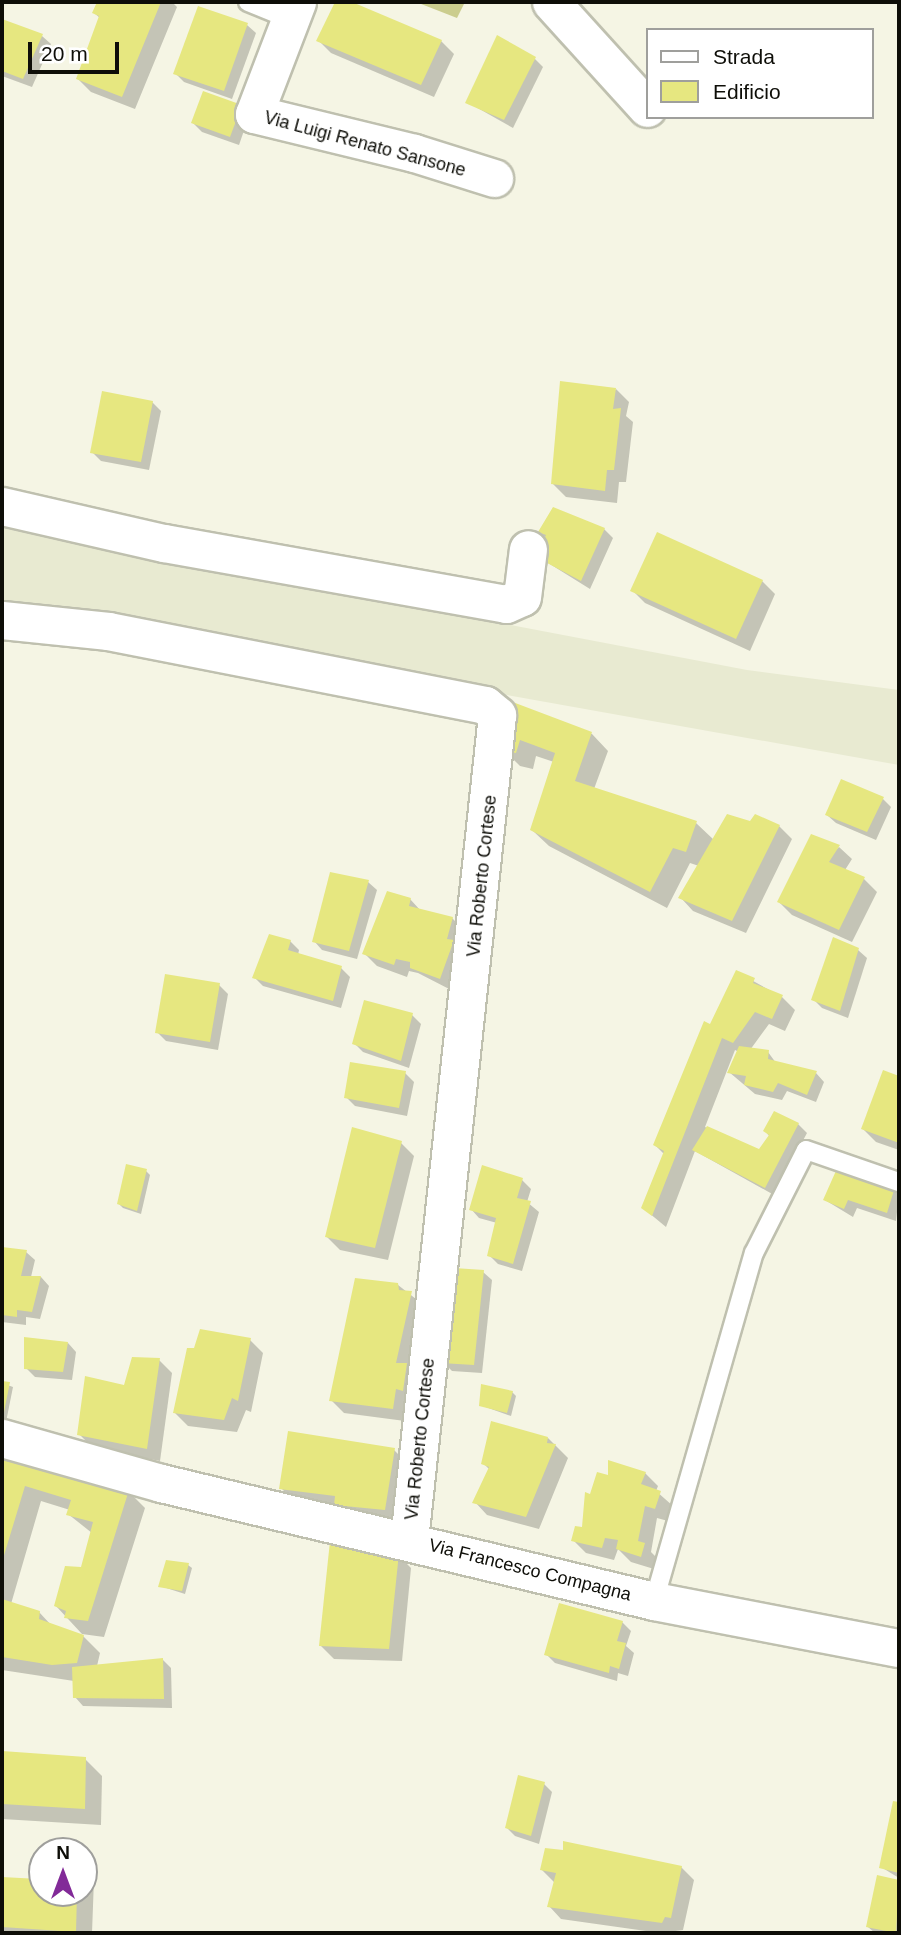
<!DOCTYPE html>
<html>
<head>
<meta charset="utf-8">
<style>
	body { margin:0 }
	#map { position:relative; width:901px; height:1935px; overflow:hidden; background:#f5f5e4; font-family:Arial,sans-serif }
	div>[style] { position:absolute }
	.built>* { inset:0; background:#e8ead1 }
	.green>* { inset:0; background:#cbcd8e }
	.shadow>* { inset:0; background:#0003 }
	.building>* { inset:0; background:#e6e780 }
	.roads { filter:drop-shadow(2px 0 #bfc0af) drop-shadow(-2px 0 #bfc0af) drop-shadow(0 2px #bfc0af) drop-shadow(0 -2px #bfc0af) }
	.lane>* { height:18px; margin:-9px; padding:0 9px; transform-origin:9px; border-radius:9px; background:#fff }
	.street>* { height:37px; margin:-18.5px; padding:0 18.5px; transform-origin:18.5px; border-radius:18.5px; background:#fff }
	span { translate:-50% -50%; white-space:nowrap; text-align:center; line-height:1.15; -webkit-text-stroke:7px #fff; paint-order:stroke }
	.street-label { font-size:18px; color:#0e0e08 }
	.frame { position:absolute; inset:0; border:4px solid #0e0e08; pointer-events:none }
	.legend { position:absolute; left:646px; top:28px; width:228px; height:91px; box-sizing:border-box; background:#fff; border:2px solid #9f9f9c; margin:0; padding:9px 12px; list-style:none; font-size:21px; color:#0e0e08 }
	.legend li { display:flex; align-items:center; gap:14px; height:35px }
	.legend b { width:35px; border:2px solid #9f9f9c }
	.north { position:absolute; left:28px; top:1837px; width:70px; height:70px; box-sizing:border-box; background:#fff; border:2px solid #9f9f9c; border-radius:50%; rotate:0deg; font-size:19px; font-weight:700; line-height:28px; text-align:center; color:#0e0e08 }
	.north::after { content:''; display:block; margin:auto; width:24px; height:32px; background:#822a98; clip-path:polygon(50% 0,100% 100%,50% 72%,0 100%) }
	.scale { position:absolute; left:28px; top:42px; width:91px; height:32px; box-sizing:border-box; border:4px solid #0e0e08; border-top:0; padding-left:9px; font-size:21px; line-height:24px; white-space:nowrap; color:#0e0e08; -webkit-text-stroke:5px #fff; paint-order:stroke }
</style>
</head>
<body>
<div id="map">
	<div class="built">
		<div style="clip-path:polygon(2px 528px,747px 670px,899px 690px,899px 765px,2px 605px)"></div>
	</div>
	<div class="green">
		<div style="clip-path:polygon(416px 2px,465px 2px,457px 18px)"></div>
	</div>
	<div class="shadow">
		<div style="clip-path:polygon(99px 2px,172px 2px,177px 7px,135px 109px,91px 92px,78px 79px,100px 18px,94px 13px)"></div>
		<div style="clip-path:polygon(337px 2px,347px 2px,441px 41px,454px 54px,434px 97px,331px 53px,318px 40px)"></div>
		<div style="clip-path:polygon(2px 21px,42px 36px,51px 44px,32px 87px,2px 76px)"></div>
		<div style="clip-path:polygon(247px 25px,256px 33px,232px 99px,184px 82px,175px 73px)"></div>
		<div style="clip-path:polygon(534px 58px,543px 67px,513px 128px,467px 102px)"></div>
		<div style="clip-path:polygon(249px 116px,239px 145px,202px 132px,193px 123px)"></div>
		<div style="clip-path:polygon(616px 389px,629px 402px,626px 416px,633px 422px,626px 482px,619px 482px,617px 503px,566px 497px,553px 484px)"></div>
		<div style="clip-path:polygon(152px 402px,161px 411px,149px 470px,101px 461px,92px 452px)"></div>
		<div style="clip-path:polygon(604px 529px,613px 538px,590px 589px,537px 556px,546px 538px,540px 531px)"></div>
		<div style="clip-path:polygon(762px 581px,775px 594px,750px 651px,645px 603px,632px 590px)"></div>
		<div style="clip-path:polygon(511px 703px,592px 734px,608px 751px,594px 789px,696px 823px,714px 840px,779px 826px,792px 839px,746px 933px,693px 911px,681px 898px,699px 866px,690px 863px,667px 908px,549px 846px,532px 830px,554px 762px,536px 756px,533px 769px,520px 766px,503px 749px)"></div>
		<div style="clip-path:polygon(883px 799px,891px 807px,876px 840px,836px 823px,827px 815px)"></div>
		<div style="clip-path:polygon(839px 847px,852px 859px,845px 870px,864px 879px,877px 892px,852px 942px,792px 915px,779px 902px)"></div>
		<div style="clip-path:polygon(368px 882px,377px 890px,357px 959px,322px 950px,314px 941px)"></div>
		<div style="clip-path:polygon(410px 899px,421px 911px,452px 918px,465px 931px,453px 991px,418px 973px,409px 971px,407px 977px,377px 966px,364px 953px)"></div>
		<div style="clip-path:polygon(290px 941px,299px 950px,298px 955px,341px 968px,350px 977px,341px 1008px,263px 986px,254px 977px)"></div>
		<div style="clip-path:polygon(858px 950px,867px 958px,848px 1018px,822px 1008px,813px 999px)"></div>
		<div style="clip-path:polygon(737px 972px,782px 997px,795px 1010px,785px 1031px,769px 1024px,750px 1050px,768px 1052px,776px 1063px,816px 1073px,824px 1082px,816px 1102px,787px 1091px,782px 1100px,755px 1094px,729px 1072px,739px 1052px,735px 1050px,705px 1127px,760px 1152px,770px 1137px,765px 1131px,798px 1124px,807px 1133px,774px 1195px,695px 1151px,666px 1227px,643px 1208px,664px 1154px,655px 1145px)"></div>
		<div style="clip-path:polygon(219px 985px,228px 994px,218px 1050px,166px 1041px,157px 1032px)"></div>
		<div style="clip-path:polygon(412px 1015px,421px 1024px,409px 1068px,363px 1052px,354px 1043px)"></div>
		<div style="clip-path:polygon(884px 1072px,899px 1078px,899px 1150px,876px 1142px,863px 1129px)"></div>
		<div style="clip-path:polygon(405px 1073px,414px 1082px,407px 1116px,355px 1106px,346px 1097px)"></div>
		<div style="clip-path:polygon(401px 1143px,414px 1156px,388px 1260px,340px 1250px,327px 1237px)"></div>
		<div style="clip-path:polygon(146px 1171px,150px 1175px,141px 1214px,123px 1208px,119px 1204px)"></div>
		<div style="clip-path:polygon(522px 1180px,531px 1189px,527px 1202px,539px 1212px,522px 1271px,498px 1264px,489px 1255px,497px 1223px,479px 1218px,471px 1209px)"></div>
		<div style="clip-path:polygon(894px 1188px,899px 1194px,896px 1221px,857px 1208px,853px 1217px,825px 1200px)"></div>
		<div style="clip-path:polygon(2px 1249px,26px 1252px,35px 1260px,31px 1277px,41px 1277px,49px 1286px,40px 1319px,26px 1317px,26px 1325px,2px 1322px)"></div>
		<div style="clip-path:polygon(483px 1272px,492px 1280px,482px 1373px,452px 1371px,443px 1362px)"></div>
		<div style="clip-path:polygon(398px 1285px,425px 1306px,405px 1421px,344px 1413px,331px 1400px)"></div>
		<div style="clip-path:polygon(250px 1340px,263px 1353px,251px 1412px,246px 1410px,237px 1432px,188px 1426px,175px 1413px)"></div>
		<div style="clip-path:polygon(68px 1343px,76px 1352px,72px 1380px,35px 1377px,26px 1368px)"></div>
		<div style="clip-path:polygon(159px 1360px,172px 1373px,160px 1461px,92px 1447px,79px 1434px)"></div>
		<div style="clip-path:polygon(2px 1383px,13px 1387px,6px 1422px,2px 1421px)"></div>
		<div style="clip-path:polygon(512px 1392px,516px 1396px,511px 1416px,480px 1405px)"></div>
		<div style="clip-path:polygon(548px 1438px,568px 1458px,539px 1529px,487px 1515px,475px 1502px,490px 1470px,483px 1463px)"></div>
		<div style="clip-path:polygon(394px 1450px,407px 1463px,398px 1522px,294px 1501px,281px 1488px)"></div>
		<div style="clip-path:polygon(4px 1457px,128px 1491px,145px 1508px,104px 1637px,82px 1634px,56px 1606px,82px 1569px,92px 1533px,68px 1514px,70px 1510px,41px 1501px,11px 1604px,39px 1612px,52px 1626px,83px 1636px,100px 1653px,97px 1666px,163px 1660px,171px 1668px,172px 1708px,83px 1706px,75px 1697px,74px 1681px,2px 1670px)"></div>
		<div style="clip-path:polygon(610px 1462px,645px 1473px,658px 1486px,656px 1491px,673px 1506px,668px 1521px,657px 1518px,651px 1552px,657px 1558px,654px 1569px,631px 1562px,618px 1549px,614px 1560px,586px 1553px,573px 1540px,583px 1529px,591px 1496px,609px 1477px)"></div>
		<div style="clip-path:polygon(398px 1555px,411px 1568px,402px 1661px,334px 1659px,321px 1646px)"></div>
		<div style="clip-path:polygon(188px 1565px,192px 1568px,185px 1594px,160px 1586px)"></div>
		<div style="clip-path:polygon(622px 1622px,631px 1631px,626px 1646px,634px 1653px,628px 1676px,618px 1673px,617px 1681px,555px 1663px,546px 1654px)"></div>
		<div style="clip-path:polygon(2px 1753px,85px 1759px,102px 1776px,101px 1825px,2px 1819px)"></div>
		<div style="clip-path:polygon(544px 1784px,552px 1792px,539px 1844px,515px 1836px,507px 1828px)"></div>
		<div style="clip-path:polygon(895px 1803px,899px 1803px,899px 1878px,881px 1867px)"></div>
		<div style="clip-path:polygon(565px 1843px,681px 1867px,694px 1880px,683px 1930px,660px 1933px,561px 1919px,549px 1906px,555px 1883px,542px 1870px,565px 1852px)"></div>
		<div style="clip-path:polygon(41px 1860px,42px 1893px,84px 1893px,84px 1869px,94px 1879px,92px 1933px,2px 1933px,2px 1879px,41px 1880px)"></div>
		<div style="clip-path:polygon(878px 1877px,899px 1882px,899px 1933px,875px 1933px,868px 1927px)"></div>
	</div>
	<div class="building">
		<div style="clip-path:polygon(97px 2px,161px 2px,122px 97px,76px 79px,99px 16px,92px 13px)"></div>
		<div style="clip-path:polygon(335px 2px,352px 2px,442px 40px,421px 85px,316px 41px)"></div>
		<div style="clip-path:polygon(198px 6px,248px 23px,224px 91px,173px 74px)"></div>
		<div style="clip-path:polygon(2px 19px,43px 34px,23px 79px,2px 71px)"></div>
		<div style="clip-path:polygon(497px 35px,536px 57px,504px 120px,465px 103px)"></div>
		<div style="clip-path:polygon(203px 91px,242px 105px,230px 137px,191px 123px)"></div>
		<div style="clip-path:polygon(560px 381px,616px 388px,613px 409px,621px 408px,614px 470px,607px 470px,605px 491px,551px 484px)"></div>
		<div style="clip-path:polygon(102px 391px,153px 401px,141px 462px,90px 453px)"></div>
		<div style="clip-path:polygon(553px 507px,605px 528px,581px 581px,534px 556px,546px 535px,538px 532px)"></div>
		<div style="clip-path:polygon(657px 532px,763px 580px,736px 639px,630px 591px)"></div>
		<div style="clip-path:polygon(510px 701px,592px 732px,575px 781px,697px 821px,686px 852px,673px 848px,650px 892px,530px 830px,555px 753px,520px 740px,516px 753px,501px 750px)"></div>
		<div style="clip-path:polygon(841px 779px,884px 797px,867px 832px,825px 815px)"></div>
		<div style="clip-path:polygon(727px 814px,750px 821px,755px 814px,780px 825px,732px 921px,678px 898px)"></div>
		<div style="clip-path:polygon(811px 834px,840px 845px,829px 862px,865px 877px,839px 930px,777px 902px)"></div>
		<div style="clip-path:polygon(330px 872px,369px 880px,349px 951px,312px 942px)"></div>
		<div style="clip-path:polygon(387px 891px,411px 898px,409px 906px,453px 917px,447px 939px,454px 940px,440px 979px,410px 968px,410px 962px,396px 959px,394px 965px,362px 954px)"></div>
		<div style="clip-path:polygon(269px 934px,291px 940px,288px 950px,342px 966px,333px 1001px,252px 978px)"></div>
		<div style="clip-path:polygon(833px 937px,859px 948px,840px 1011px,811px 1000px)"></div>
		<div style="clip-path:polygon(736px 970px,755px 978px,753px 983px,783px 995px,772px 1019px,755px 1012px,733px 1043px,722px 1038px,652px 1216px,641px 1208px,664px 1151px,653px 1145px,704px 1021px,710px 1024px)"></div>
		<div style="clip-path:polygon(165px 974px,220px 983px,210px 1042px,155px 1033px)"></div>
		<div style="clip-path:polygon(364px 1000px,413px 1013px,401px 1061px,352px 1044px)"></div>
		<div style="clip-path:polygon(739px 1046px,769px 1050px,768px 1059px,817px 1071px,807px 1095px,778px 1083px,773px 1092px,744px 1085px,746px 1076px,727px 1073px)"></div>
		<div style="clip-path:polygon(350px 1062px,406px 1071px,399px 1108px,344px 1098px)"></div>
		<div style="clip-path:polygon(883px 1070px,899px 1076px,899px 1143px,861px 1129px)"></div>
		<div style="clip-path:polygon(774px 1111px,799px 1123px,765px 1188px,692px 1150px,707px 1126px,759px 1149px,769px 1135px,763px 1131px)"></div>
		<div style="clip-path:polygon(352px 1127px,402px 1141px,375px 1248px,325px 1237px)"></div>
		<div style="clip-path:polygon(126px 1164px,147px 1169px,137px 1211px,117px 1204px)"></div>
		<div style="clip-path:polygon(839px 1164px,895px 1187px,887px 1213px,848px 1200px,844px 1209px,823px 1200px)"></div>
		<div style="clip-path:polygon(482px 1165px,523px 1178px,517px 1198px,531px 1201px,513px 1264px,487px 1256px,496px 1218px,469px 1210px)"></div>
		<div style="clip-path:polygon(2px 1247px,27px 1250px,21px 1276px,41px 1276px,32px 1312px,17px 1310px,17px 1317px,2px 1315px)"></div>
		<div style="clip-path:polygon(454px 1268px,484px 1270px,474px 1365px,441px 1363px)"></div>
		<div style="clip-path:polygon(355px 1278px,398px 1283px,399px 1290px,412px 1291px,396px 1363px,407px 1363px,403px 1391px,396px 1389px,393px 1409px,329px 1401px)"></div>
		<div style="clip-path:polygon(200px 1329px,251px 1338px,238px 1401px,232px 1398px,224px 1420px,173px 1413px,187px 1348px,194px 1348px)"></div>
		<div style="clip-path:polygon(24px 1337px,68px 1342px,63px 1372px,24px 1369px)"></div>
		<div style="clip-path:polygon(132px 1357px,160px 1358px,147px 1449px,77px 1435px,85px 1376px,124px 1385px)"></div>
		<div style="clip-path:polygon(2px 1381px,10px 1382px,3px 1417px,2px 1417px)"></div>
		<div style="clip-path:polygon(481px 1384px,513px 1391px,507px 1413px,479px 1406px)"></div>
		<div style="clip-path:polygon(491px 1421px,548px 1437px,547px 1443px,556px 1444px,526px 1517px,472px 1503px,489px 1467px,481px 1464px)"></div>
		<div style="clip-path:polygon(288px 1431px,395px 1448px,385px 1510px,334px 1505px,335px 1496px,279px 1489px)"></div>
		<div style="clip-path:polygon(3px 1455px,129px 1490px,88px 1621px,64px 1618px,66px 1611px,54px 1606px,65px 1566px,81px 1567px,93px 1522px,66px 1515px,71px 1500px,25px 1486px,2px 1562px)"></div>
		<div style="clip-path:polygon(608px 1460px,646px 1472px,641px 1484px,661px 1491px,655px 1509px,645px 1506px,638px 1541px,645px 1543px,641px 1557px,616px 1549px,618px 1540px,605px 1538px,602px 1548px,571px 1541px,575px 1526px,582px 1527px,585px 1492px,590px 1494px,597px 1472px,608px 1475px)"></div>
		<div style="clip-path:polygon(330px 1541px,399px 1553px,389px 1649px,319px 1646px)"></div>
		<div style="clip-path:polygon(166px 1560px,189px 1563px,182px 1591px,158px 1587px)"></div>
		<div style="clip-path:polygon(2px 1599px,40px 1611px,39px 1619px,84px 1635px,77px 1663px,52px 1665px,2px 1657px)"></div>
		<div style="clip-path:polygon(559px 1603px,623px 1621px,617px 1641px,626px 1643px,619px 1669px,610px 1666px,609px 1673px,544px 1655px)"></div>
		<div style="clip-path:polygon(163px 1658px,164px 1699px,73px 1698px,72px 1667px)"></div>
		<div style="clip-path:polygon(2px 1751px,86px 1757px,85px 1809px,2px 1804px)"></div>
		<div style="clip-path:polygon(518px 1775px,545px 1782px,531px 1836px,505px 1828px)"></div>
		<div style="clip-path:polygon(893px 1801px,899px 1802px,899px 1873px,879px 1868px)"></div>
		<div style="clip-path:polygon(563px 1841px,682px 1866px,671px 1918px,665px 1917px,662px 1923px,547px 1907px,556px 1873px,540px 1870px,545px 1848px,563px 1850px)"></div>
		<div style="clip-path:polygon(39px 1858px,42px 1893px,77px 1893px,76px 1932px,2px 1927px,2px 1877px,39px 1879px)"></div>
		<div style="clip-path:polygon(877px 1875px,899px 1880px,896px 1933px,866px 1927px)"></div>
	</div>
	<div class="roads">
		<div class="lane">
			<div style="left:248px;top:2px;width:45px;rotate:22deg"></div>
			<div style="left:654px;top:1601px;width:362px;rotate:-74deg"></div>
			<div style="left:754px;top:1253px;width:115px;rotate:-63.2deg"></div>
			<div style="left:806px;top:1150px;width:98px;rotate:19deg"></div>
		</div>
		<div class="street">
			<div style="left:297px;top:2px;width:120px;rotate:111deg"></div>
			<div style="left:254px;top:114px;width:165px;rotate:13.7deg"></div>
			<div style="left:414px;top:153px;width:84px;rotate:17.4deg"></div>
			<div style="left:551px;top:2px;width:143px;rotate:47.8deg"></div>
			<div style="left:2px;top:506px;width:166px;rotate:12.9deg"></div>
			<div style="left:164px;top:543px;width:347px;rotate:10.1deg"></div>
			<div style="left:506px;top:604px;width:17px;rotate:-24deg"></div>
			<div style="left:522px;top:597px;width:48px;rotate:-82.9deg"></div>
			<div style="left:2px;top:620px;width:107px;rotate:5.9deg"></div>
			<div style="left:108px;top:631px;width:384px;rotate:11.1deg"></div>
			<div style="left:485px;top:705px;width:16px;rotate:40deg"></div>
			<div style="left:497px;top:715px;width:830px;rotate:96.09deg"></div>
			<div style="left:2px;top:1438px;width:165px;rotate:15.8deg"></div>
			<div style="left:161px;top:1483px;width:507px;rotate:13.46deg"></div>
			<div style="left:654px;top:1601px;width:249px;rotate:10.9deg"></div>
		</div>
	</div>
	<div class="street-label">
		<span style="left:365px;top:144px;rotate:15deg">Via Luigi Renato Sansone</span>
		<span style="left:482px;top:876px;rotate:-84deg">Via Roberto Cortese</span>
		<span style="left:420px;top:1439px;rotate:-84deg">Via Roberto Cortese</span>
		<span style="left:530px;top:1570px;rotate:14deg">Via Francesco Compagna</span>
	</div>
	<div class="frame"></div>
	<ul class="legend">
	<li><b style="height:9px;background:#fff"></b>Strada</li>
	<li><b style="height:19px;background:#e6e780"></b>Edificio</li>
	</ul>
	<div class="north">N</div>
	<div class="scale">20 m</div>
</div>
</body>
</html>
